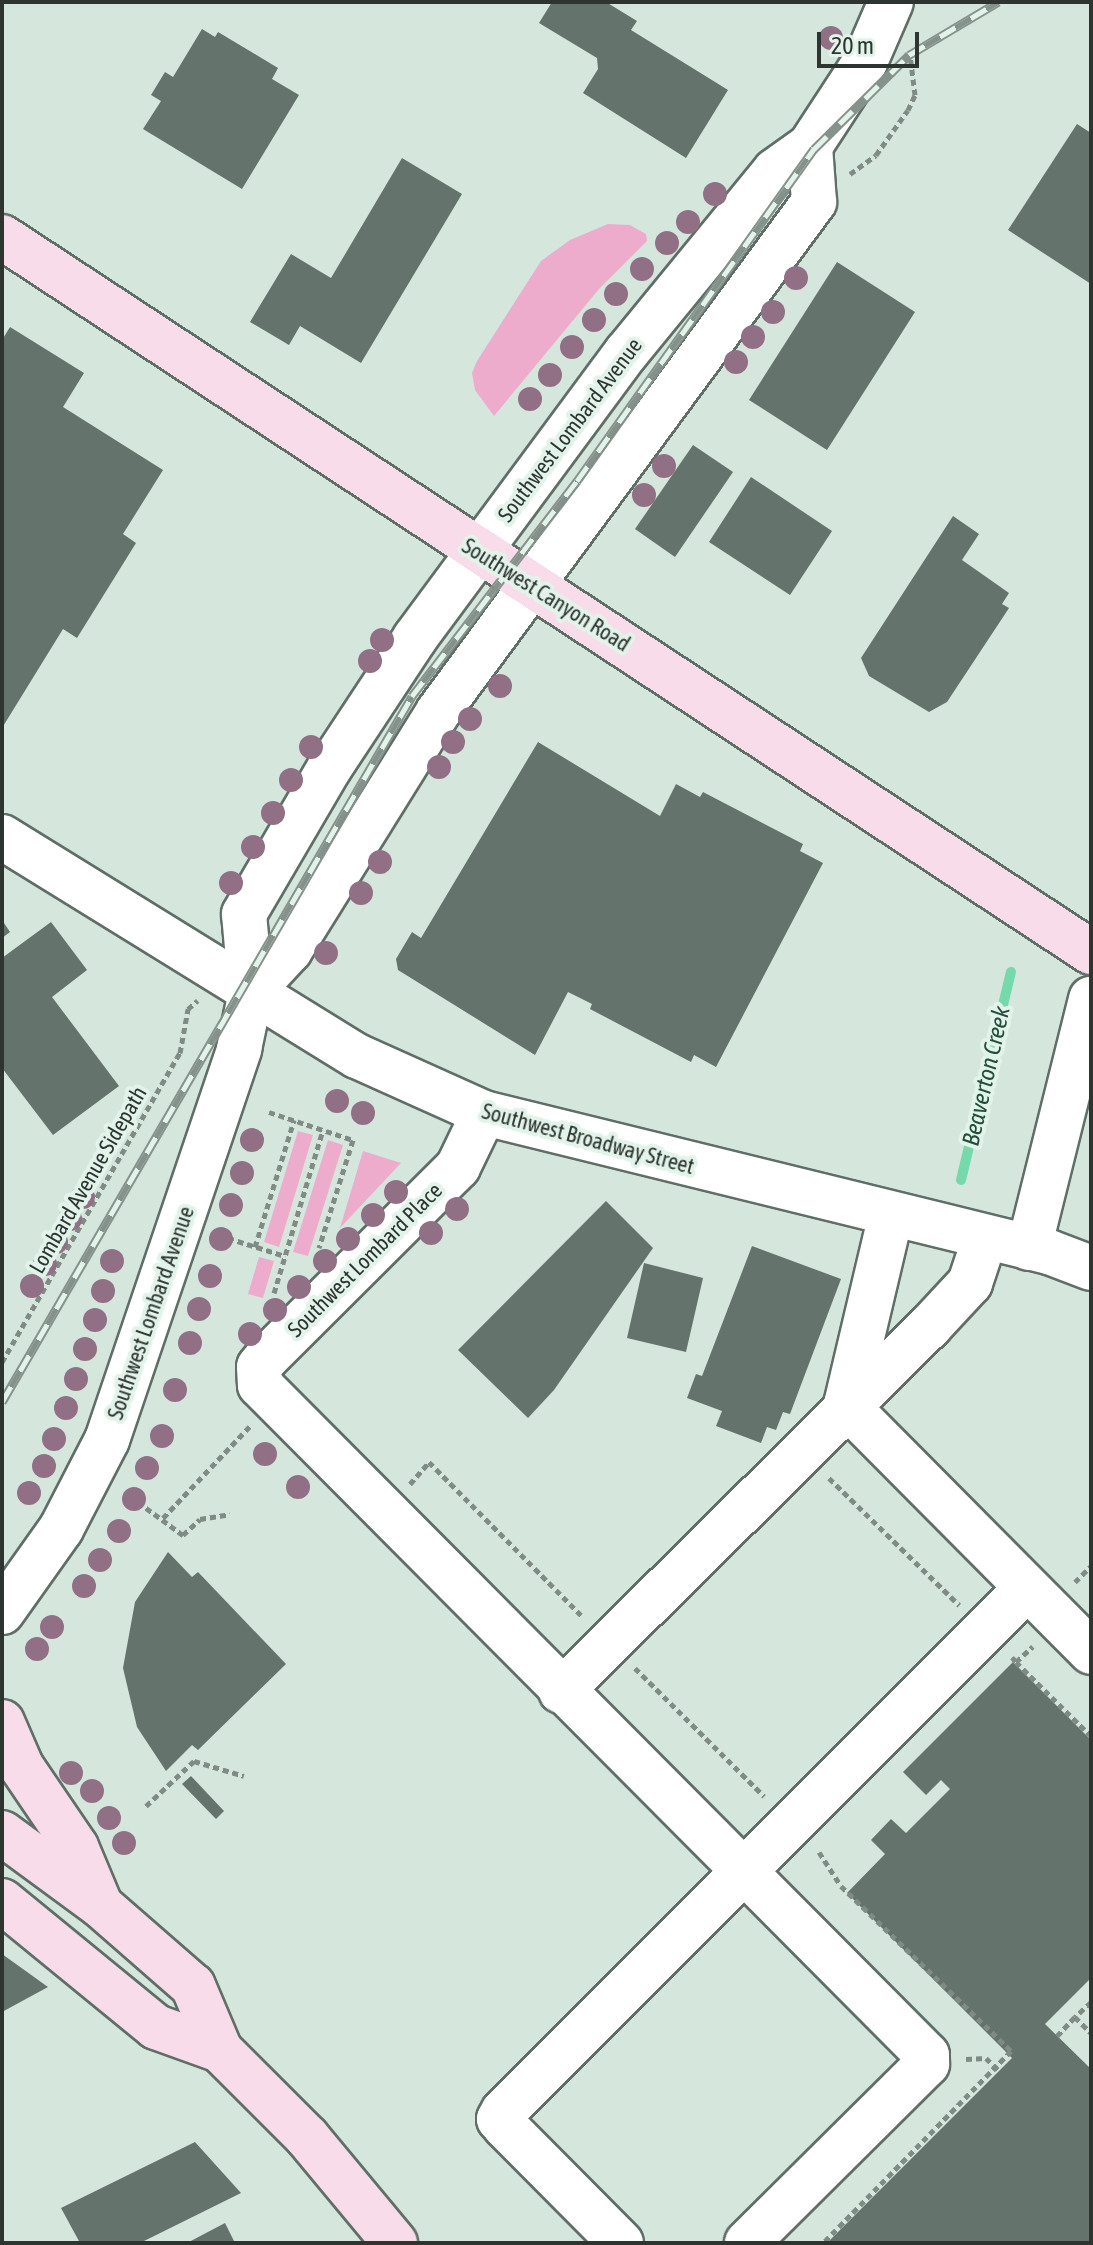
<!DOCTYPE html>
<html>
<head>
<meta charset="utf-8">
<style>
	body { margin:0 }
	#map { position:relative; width:1093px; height:2245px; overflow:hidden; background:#d5e6dd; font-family:"Asap Condensed",sans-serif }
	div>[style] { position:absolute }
	.green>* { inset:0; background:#eeaccd }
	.stream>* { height:10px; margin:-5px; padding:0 5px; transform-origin:5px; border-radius:5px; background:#75d9ac }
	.building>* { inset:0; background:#64736b }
	.path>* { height:5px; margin-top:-2.5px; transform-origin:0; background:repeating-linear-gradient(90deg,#7f8b84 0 6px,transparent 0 10px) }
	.roads { filter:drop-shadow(2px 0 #5f6e67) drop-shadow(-2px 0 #5f6e67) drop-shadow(0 2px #5f6e67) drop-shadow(0 -2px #5f6e67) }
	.minor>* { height:44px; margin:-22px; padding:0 22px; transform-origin:22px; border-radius:22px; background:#fff }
	.major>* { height:44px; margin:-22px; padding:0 22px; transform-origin:22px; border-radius:22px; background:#f8dcea }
	.rail>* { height:9px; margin-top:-4.5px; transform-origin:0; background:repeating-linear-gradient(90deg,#e2f3ea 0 18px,#85928b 0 36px); box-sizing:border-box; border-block:2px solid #85928b }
	.trees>* { width:24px; height:24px; margin:-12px; border-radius:50%; background:#917086 }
	span { translate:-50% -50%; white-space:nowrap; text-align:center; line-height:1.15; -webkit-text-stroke:8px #e2f3ea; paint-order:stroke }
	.street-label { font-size:22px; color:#2e3531 }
	.water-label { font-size:24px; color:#234e3b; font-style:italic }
	.frame { position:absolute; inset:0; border:4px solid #2e3531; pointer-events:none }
	.scale { position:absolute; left:817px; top:32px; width:102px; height:36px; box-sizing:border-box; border:4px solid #2e3531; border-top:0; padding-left:10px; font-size:24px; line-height:28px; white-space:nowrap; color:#2e3531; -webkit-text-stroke:6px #e2f3ea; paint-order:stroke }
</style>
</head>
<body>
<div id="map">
	<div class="green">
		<div style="clip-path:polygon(608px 224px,630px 225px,646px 234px,647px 241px,599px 289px,494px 416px,475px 390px,472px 373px,477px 361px,541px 261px,570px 240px)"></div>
		<div style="clip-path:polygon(298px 1131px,313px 1135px,279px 1247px,264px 1242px)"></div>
		<div style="clip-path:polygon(328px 1140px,343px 1145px,308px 1256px,293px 1252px)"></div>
		<div style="clip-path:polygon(363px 1151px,401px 1163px,340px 1228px)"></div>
		<div style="clip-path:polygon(259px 1257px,274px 1261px,263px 1298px,248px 1294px)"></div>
	</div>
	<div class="stream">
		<div style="left:961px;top:1180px;width:214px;rotate:-76.5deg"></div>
	</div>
	<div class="building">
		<div style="clip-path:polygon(552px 2px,606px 2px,637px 21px,631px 30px,728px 90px,686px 158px,583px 93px,598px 69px,597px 58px,539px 23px)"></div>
		<div style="clip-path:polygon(202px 29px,215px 37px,218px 32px,278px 68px,272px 79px,299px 95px,242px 189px,143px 129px,161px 101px,151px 95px,165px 72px,173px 77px)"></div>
		<div style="clip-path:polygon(1077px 124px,1091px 133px,1091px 284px,1008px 230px)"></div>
		<div style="clip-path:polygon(402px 158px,462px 194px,361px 363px,300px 326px,289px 345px,250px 322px,291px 254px,331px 278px)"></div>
		<div style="clip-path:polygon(837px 262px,915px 312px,827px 450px,749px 400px)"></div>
		<div style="clip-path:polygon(10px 327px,84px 373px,63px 407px,163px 470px,123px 534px,136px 543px,77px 638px,63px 629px,2px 728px,2px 340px)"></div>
		<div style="clip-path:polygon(693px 445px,733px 472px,675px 557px,635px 529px)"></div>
		<div style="clip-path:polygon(751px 477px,832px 531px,790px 595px,709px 542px)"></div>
		<div style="clip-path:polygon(953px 516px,979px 534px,962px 560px,1009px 593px,1002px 604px,1009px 608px,947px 702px,929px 712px,869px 676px,861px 658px)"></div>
		<div style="clip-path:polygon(538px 742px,660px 816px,676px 784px,700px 797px,703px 792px,803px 844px,800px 851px,823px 863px,716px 1067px,694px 1055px,691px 1062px,590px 1009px,592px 1004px,568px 992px,535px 1055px,398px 970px,396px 959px,412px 932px,421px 938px)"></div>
		<div style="clip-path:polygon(2px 920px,10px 932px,2px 938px)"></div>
		<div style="clip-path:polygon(51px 922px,87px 970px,52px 997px,119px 1086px,53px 1135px,2px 1068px,2px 958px)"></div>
		<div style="clip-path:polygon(606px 1201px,653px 1248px,554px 1390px,528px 1418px,458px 1350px)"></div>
		<div style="clip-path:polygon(752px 1246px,841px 1279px,790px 1414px,783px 1412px,776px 1430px,767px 1427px,761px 1443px,716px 1426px,722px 1411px,687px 1398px,696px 1374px,702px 1376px)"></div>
		<div style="clip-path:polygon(644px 1263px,703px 1278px,686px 1352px,627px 1338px)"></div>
		<div style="clip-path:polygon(168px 1552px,192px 1577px,198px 1572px,286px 1664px,198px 1750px,192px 1745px,166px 1771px,137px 1727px,123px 1668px,135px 1602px)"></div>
		<div style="clip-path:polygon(1013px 1662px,1091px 1740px,1091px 1978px,1045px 2024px,1091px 2069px,1091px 2243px,827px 2243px,1012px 2058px,847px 1893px,885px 1854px,871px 1840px,891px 1819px,906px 1833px,950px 1789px,941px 1780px,926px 1795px,903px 1772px)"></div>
		<div style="clip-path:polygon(191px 1776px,224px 1811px,216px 1819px,182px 1784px)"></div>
		<div style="clip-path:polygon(2px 1954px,48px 1987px,2px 2012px)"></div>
		<div style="clip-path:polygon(195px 2142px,241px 2193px,140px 2243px,80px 2243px,61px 2208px)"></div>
		<div style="clip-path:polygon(225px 2223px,235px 2243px,187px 2243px)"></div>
	</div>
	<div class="path">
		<div style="left:850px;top:174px;width:32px;rotate:-36deg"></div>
		<div style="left:876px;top:155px;width:55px;rotate:-54.6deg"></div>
		<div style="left:908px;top:110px;width:17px;rotate:-65deg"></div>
		<div style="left:915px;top:95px;width:38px;rotate:-97deg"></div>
		<div style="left:269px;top:1112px;width:89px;rotate:18.4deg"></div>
		<div style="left:353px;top:1140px;width:113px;rotate:107.5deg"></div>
		<div style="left:228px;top:1238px;width:60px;rotate:17.5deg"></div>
		<div style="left:255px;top:1247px;width:133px;rotate:-72.9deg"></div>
		<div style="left:274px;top:1293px;width:170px;rotate:-73.3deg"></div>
		<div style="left:2px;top:1362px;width:357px;rotate:-60.1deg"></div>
		<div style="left:180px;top:1053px;width:45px;rotate:-79.7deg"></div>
		<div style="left:188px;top:1009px;width:13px;rotate:-42deg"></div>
		<div style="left:829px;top:1478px;width:182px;rotate:44.3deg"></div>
		<div style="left:410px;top:1484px;width:29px;rotate:-49deg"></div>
		<div style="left:429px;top:1462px;width:217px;rotate:45.2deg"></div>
		<div style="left:138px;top:1502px;width:56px;rotate:36.3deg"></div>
		<div style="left:183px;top:1535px;width:23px;rotate:-43deg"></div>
		<div style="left:200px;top:1519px;width:30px;rotate:-9deg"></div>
		<div style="left:163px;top:1518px;width:127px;rotate:-46.6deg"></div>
		<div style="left:1075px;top:1582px;width:23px;rotate:-45deg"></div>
		<div style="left:1012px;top:1657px;width:6px;rotate:51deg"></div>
		<div style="left:1016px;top:1662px;width:23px;rotate:-43deg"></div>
		<div style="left:1016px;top:1662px;width:105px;rotate:44.6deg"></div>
		<div style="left:635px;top:1668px;width:182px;rotate:44.8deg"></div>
		<div style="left:146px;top:1806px;width:66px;rotate:-43.2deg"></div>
		<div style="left:194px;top:1761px;width:52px;rotate:16.7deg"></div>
		<div style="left:819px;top:1852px;width:40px;rotate:57.1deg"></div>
		<div style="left:841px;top:1886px;width:237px;rotate:44.1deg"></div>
		<div style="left:1011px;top:2051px;width:269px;rotate:134.4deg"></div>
		<div style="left:1091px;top:2002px;width:22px;rotate:137deg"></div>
		<div style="left:1075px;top:2017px;width:23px;rotate:45deg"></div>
		<div style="left:1057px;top:2036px;width:26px;rotate:-47deg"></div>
		<div style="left:966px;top:2059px;width:20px;rotate:-3deg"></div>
		<div style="left:986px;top:2058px;width:18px;rotate:45deg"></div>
	</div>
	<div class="roads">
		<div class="minor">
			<div style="left:2px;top:837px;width:417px;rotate:31.7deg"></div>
			<div style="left:357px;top:1056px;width:139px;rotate:24.2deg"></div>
			<div style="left:484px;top:1113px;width:582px;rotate:13.82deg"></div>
			<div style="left:1049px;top:1252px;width:45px;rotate:20.9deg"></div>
			<div style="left:251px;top:992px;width:57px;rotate:-47.1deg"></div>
			<div style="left:290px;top:950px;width:280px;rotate:-58.1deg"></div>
			<div style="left:438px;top:712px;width:634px;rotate:-53.6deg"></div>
			<div style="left:814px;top:202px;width:56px;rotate:-94.1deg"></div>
			<div style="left:484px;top:1113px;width:60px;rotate:115.7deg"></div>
			<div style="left:458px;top:1167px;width:271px;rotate:135.1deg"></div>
			<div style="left:266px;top:1358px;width:11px;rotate:128deg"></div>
			<div style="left:259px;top:1367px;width:18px;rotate:87deg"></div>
			<div style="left:260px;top:1385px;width:945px;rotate:45.13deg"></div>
			<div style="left:927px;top:2055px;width:9px;rotate:90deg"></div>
			<div style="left:927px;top:2064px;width:254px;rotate:135.2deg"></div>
			<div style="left:1029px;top:1248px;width:257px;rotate:-76deg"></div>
			<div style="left:846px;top:1405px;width:348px;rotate:45.2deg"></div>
			<div style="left:846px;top:1405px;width:196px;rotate:-76.7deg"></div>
			<div style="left:2px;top:1612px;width:102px;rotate:-54.6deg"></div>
			<div style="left:61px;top:1529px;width:100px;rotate:-62.7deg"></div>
			<div style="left:107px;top:1440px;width:413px;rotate:-71.3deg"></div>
			<div style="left:239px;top:1049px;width:58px;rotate:-78.1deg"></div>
			<div style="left:251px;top:992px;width:78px;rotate:-95.1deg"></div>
			<div style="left:244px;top:914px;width:170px;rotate:-59.7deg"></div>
			<div style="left:330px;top:767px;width:154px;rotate:-56.6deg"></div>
			<div style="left:415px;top:638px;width:355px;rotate:-53.5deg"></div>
			<div style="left:626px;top:353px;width:235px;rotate:-50.7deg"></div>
			<div style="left:775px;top:171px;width:43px;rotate:-35.5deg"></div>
			<div style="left:810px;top:146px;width:100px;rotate:-56.8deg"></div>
			<div style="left:865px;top:62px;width:65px;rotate:-66.6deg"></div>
			<div style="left:561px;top:1691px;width:519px;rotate:-44.69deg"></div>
			<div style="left:930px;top:1326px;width:59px;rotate:-47.1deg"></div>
			<div style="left:970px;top:1283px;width:47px;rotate:-71.6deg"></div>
			<div style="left:621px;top:2243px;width:165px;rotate:-134.8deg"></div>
			<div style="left:505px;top:2126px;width:9px;rotate:-131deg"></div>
			<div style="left:499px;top:2119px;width:8px;rotate:-60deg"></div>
			<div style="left:503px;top:2112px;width:741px;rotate:-45deg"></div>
		</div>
		<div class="major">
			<div style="left:2px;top:237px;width:1303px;rotate:33.29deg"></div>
			<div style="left:2px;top:1722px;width:48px;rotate:66.6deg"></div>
			<div style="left:21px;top:1766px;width:98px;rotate:55.8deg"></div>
			<div style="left:76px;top:1847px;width:60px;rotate:67.3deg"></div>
			<div style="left:2px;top:1833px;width:122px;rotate:36.3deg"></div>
			<div style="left:100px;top:1905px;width:123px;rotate:41.1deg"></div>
			<div style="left:193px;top:1986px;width:69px;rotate:67.1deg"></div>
			<div style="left:2px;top:1901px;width:199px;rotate:39.3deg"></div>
			<div style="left:156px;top:2027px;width:68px;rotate:19.8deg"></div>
			<div style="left:220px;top:2050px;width:123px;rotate:45deg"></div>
			<div style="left:307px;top:2137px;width:138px;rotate:50.3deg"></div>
		</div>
	</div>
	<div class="rail">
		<div style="left:2px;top:1402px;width:816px;rotate:-59.85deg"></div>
		<div style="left:412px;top:696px;width:271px;rotate:-52.5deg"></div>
		<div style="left:577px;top:481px;width:408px;rotate:-54.5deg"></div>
		<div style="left:814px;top:149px;width:134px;rotate:-44.7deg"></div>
		<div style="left:909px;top:55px;width:104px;rotate:-30.8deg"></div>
	</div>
	<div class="trees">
		<div style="left:831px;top:38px"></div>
		<div style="left:715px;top:194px"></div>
		<div style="left:688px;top:222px"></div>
		<div style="left:667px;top:243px"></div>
		<div style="left:642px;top:269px"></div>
		<div style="left:796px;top:278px"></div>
		<div style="left:616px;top:294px"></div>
		<div style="left:773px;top:312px"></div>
		<div style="left:594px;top:320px"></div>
		<div style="left:753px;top:337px"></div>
		<div style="left:572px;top:347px"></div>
		<div style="left:736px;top:362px"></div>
		<div style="left:550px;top:375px"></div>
		<div style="left:530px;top:399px"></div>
		<div style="left:664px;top:466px"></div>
		<div style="left:644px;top:495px"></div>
		<div style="left:382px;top:640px"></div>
		<div style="left:370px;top:661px"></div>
		<div style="left:500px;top:686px"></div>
		<div style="left:470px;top:719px"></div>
		<div style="left:453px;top:742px"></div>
		<div style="left:311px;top:747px"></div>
		<div style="left:439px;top:767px"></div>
		<div style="left:291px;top:780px"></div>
		<div style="left:273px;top:813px"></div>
		<div style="left:253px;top:847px"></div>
		<div style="left:380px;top:862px"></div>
		<div style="left:231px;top:883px"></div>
		<div style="left:361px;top:893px"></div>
		<div style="left:326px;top:953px"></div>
		<div style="left:337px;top:1101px"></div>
		<div style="left:363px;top:1113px"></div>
		<div style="left:252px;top:1140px"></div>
		<div style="left:242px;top:1173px"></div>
		<div style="left:396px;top:1192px"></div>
		<div style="left:83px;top:1197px"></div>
		<div style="left:231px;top:1205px"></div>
		<div style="left:457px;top:1209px"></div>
		<div style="left:373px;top:1215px"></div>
		<div style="left:70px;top:1219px"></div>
		<div style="left:431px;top:1233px"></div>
		<div style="left:221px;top:1239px"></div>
		<div style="left:348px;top:1239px"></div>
		<div style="left:56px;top:1242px"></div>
		<div style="left:112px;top:1261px"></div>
		<div style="left:325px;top:1261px"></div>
		<div style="left:45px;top:1264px"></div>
		<div style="left:210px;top:1276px"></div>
		<div style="left:32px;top:1286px"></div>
		<div style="left:299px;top:1287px"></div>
		<div style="left:103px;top:1291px"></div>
		<div style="left:199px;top:1309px"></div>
		<div style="left:275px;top:1310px"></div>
		<div style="left:95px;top:1320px"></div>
		<div style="left:250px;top:1334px"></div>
		<div style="left:190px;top:1343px"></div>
		<div style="left:85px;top:1349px"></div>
		<div style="left:76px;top:1379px"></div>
		<div style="left:175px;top:1390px"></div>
		<div style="left:66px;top:1408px"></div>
		<div style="left:162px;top:1436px"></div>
		<div style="left:54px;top:1439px"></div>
		<div style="left:265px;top:1454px"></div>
		<div style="left:44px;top:1466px"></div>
		<div style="left:147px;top:1468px"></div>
		<div style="left:298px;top:1487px"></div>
		<div style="left:29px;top:1493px"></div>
		<div style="left:134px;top:1499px"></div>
		<div style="left:119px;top:1531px"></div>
		<div style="left:100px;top:1560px"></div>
		<div style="left:84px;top:1586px"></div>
		<div style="left:52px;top:1627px"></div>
		<div style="left:37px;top:1649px"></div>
		<div style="left:71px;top:1773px"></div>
		<div style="left:92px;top:1791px"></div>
		<div style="left:109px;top:1818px"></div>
		<div style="left:124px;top:1843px"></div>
	</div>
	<div class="street-label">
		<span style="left:570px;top:430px;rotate:-53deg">Southwest Lombard Avenue</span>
		<span style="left:546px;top:595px;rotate:32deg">Southwest Canyon Road</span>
		<span style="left:588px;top:1139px;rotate:15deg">Southwest Broadway Street</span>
		<span style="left:88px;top:1180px;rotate:-60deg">Lombard Avenue Sidepath</span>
		<span style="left:365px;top:1260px;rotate:-45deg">Southwest Lombard Place</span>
		<span style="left:151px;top:1313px;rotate:-71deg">Southwest Lombard Avenue</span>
	</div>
	<div class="water-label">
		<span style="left:986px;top:1076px;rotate:-77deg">Beaverton Creek</span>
	</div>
	<div class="frame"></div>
	<div class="scale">20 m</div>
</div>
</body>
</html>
